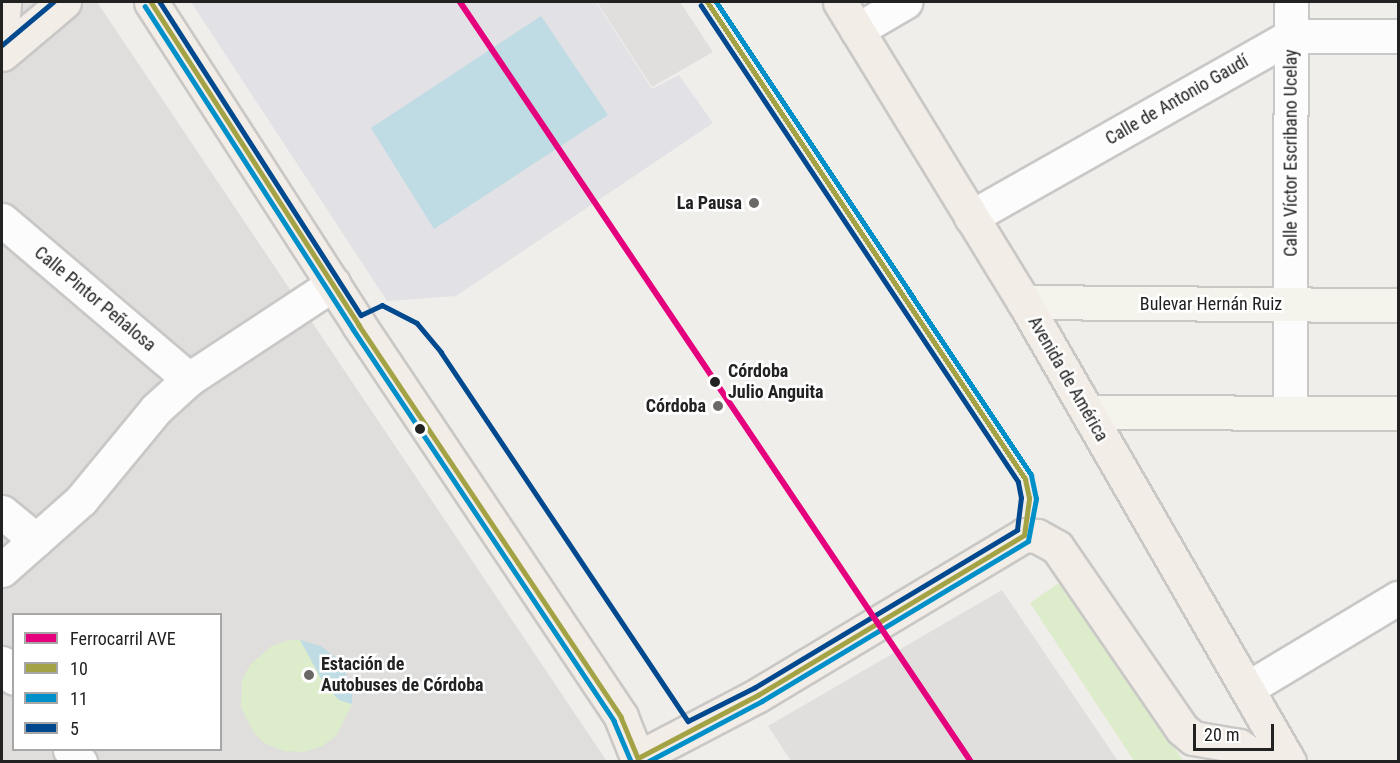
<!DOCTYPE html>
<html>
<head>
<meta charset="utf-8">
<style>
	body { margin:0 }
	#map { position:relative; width:1400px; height:763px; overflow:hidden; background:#f0eeeb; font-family:"Roboto Condensed",sans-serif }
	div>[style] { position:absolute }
	.residential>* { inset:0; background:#dfdedc }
	.grass>* { inset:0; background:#ddeccb }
	.parking>* { inset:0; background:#e0dfde }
	.plaza>* { inset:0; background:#e2e1e5 }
	.water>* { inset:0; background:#bfdbe3 }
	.roads { filter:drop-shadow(2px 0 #c9c8c7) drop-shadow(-2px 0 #c9c8c7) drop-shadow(0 2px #c9c8c7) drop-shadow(0 -2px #c9c8c7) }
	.street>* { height:33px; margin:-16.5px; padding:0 16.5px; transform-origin:16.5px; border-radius:16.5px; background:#fdfcfc }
	.secondary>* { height:33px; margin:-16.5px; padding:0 16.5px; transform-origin:16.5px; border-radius:16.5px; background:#f4f4ed }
	.primary>* { height:33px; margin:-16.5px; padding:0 16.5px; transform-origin:16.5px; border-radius:16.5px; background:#f3ede7 }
	.bus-1>* { height:4.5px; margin:-2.25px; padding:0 2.25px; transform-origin:2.25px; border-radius:2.25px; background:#a3a346 }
	.bus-2>* { height:4.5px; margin:-2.25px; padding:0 2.25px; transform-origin:2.25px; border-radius:2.25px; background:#0090c9 }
	.bus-3>* { height:4.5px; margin:-2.25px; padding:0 2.25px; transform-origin:2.25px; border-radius:2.25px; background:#00498f }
	.rail-1>* { height:6px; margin:-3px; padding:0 3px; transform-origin:3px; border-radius:3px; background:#e5007d }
	.dots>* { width:16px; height:16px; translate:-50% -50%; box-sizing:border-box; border:3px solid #fff; border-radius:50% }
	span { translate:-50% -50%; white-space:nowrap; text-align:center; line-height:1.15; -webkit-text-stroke:5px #fff; paint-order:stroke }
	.street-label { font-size:18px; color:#222 }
	.poi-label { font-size:18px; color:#222; font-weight:700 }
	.right { translate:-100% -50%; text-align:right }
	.left { translate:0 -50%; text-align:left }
	.stop-label { font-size:18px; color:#222; font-weight:700 }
	.frame { position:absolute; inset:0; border:3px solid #222; pointer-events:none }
	.legend { position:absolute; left:12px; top:613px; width:210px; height:138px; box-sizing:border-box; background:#fff; border:2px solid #a7a7a7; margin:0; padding:8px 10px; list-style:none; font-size:18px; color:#222 }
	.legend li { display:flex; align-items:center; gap:12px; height:30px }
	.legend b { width:30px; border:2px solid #a7a7a7 }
	.scale { position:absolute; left:1193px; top:724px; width:81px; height:27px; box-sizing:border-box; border:3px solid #222; border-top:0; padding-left:8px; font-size:18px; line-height:21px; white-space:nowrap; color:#222; -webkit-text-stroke:4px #fff; paint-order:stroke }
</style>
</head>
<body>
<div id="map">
	<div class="residential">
		<div style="clip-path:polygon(evenodd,2px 2px,97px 2px,606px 760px,621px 761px,2px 761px,2px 2px,14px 614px,220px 614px,220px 750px,14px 750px,14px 614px)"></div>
	</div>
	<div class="grass">
		<div style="clip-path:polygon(1060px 582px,1183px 760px,1191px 761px,1134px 761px,1030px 603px)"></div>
		<div style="clip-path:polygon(290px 640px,300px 640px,339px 700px,352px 704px,336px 736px,321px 747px,303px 752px,284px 751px,266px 744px,254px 733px,241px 707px,242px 681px,250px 665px,272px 646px)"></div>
	</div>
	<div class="parking">
		<div style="clip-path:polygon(597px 2px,680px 2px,713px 52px,652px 87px)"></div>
		<div style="clip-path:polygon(1002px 590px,1118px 761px,791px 761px,768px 726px)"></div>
	</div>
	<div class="plaza">
		<div style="clip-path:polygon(191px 2px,596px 2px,652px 89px,679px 75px,713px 123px,456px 296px,387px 301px)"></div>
	</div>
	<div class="water">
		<div style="clip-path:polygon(541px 16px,608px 115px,434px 229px,371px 128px)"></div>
		<div style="clip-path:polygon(300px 640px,321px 646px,339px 660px,352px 687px,352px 704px,339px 700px,324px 684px)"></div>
	</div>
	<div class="roads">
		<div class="street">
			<div style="left:857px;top:30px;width:56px;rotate:-30.3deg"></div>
			<div style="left:971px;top:217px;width:368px;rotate:-29.5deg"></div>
			<div style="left:1291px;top:36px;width:107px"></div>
			<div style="left:2px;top:220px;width:245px;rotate:40.4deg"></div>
			<div style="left:1290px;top:412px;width:410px;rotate:-89.9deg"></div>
			<div style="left:2px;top:512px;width:44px;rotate:39.5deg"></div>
			<div style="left:2px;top:570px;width:106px;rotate:-41.5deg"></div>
			<div style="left:81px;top:500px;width:118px;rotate:-50.5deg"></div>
			<div style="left:156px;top:409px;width:45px;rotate:-42.3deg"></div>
			<div style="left:189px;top:379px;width:173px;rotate:-33.4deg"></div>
			<div style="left:2px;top:663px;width:19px;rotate:51deg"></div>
			<div style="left:1248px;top:688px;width:175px;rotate:-31deg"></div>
			<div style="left:70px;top:750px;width:16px;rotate:50deg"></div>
		</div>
		<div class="secondary">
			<div style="left:1024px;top:302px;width:374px;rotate:0.5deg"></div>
			<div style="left:1088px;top:412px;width:310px;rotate:0.2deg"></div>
		</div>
		<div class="primary">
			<div style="left:151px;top:2px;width:384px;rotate:57.2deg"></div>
			<div style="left:359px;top:325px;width:471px;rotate:56.2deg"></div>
			<div style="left:621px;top:717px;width:48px;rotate:68.2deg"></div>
			<div style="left:840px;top:2px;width:352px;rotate:58.5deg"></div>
			<div style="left:1024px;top:302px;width:531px;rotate:60.05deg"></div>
			<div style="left:2px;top:26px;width:24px;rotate:-85deg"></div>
			<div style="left:2px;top:54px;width:81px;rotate:-40deg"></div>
			<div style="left:638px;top:758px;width:136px;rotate:-27.7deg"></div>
			<div style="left:758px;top:695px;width:310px;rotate:-31deg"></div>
			<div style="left:1024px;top:535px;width:13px;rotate:4deg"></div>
			<div style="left:1037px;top:536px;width:23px;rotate:29deg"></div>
			<div style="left:1057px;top:547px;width:221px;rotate:55.5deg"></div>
			<div style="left:1182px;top:729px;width:14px;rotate:39deg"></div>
			<div style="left:1193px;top:738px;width:47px;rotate:9.9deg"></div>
			<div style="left:1239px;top:746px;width:29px;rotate:34deg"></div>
		</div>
	</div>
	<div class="bus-1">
		<div style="left:151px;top:2px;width:384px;rotate:57.2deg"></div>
		<div style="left:359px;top:325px;width:471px;rotate:56.2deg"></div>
		<div style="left:621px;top:717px;width:44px;rotate:67.5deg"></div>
		<div style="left:638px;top:758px;width:136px;rotate:-27.7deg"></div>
		<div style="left:758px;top:695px;width:310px;rotate:-31deg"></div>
		<div style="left:1024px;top:535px;width:37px;rotate:-82deg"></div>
		<div style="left:1029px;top:498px;width:19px;rotate:-102deg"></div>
		<div style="left:1025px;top:479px;width:573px;rotate:-123.69deg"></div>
	</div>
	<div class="bus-2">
		<div style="left:145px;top:6px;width:384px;rotate:57.2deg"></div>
		<div style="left:353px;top:329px;width:471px;rotate:56.3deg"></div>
		<div style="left:614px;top:721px;width:43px;rotate:67deg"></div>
		<div style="left:647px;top:762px;width:130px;rotate:-27.9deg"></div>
		<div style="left:762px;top:701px;width:310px;rotate:-31deg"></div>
		<div style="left:1028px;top:541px;width:43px;rotate:-79.2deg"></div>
		<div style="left:1036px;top:499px;width:25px;rotate:-102deg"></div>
		<div style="left:1031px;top:475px;width:568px;rotate:-123.66deg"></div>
	</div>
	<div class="bus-3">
		<div style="left:160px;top:2px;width:372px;rotate:57.3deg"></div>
		<div style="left:361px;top:315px;width:23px;rotate:-25deg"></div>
		<div style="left:382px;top:305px;width:39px;rotate:27deg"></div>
		<div style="left:417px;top:323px;width:38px;rotate:50deg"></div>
		<div style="left:441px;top:352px;width:444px;rotate:56.2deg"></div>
		<div style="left:688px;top:721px;width:74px;rotate:-26.6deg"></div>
		<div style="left:754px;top:688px;width:307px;rotate:-31deg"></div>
		<div style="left:1017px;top:530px;width:32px;rotate:-83deg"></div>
		<div style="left:1021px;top:498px;width:16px;rotate:-101deg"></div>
		<div style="left:1018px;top:482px;width:572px;rotate:-123.66deg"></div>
		<div style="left:2px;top:45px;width:67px;rotate:-40.1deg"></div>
	</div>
	<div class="rail-1">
		<div style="left:460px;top:2px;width:916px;rotate:56.08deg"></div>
	</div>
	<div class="dots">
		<div style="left:754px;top:203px;background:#6a6968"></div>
		<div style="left:715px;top:382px;background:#222"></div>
		<div style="left:718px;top:406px;background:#6a6968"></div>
		<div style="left:420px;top:429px;background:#222"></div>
		<div style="left:309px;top:675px;background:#6a6968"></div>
	</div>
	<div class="street-label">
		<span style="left:1177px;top:100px;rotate:-30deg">Calle de Antonio Gaudí</span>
		<span style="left:1291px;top:153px;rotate:-90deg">Calle Víctor Escribano Ucelay</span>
		<span style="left:95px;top:299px;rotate:40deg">Calle Pintor Peñalosa</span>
		<span style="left:1211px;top:304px">Bulevar Hernán Ruiz</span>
		<span style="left:1068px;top:379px;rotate:60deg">Avenida de América</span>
	</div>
	<div class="poi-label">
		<span class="right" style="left:742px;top:203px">La Pausa</span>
		<span class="right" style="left:706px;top:406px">Córdoba</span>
		<span class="left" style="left:321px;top:675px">Estación de<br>Autobuses de Córdoba</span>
	</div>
	<div class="stop-label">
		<span class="left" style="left:728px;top:382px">Córdoba<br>Julio Anguita</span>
	</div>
	<div class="frame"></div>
	<ul class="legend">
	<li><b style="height:8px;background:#e5007d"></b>Ferrocarril AVE</li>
	<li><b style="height:8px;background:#a3a346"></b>10</li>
	<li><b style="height:8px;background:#0090c9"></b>11</li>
	<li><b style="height:8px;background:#00498f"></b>5</li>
	</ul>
	<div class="scale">20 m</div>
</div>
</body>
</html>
